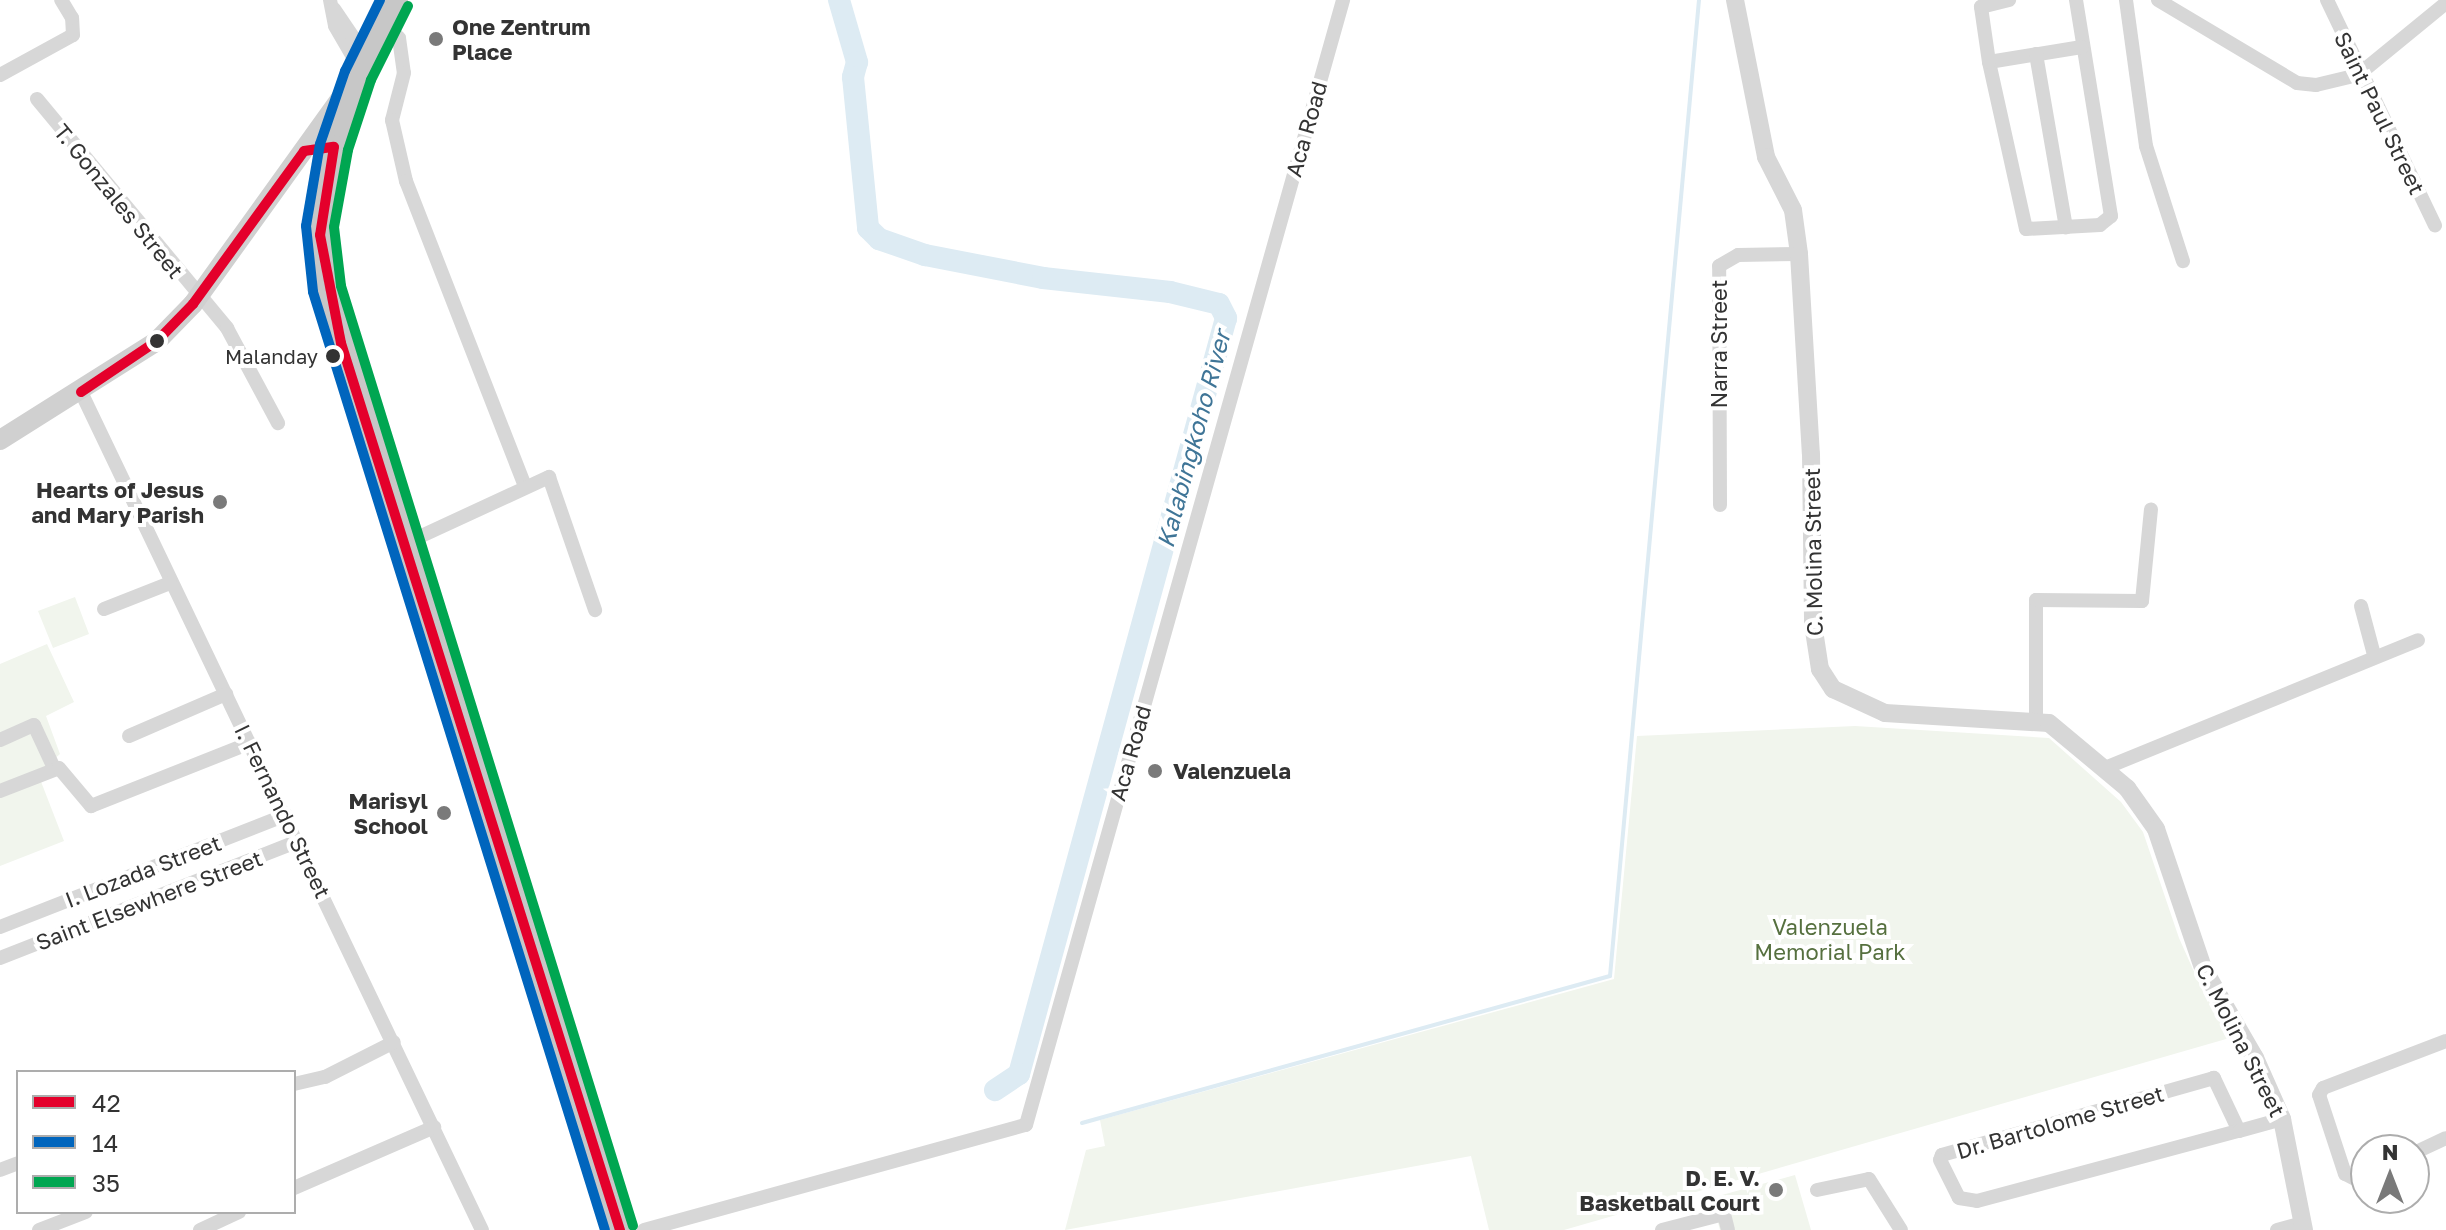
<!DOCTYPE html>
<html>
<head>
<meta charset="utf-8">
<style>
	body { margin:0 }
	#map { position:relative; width:2446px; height:1230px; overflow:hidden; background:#fff; font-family:"Golos Text",sans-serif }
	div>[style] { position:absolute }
	.green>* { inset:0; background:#f1f5ed }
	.stream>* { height:4px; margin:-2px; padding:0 2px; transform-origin:2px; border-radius:2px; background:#ddebf3 }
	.river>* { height:22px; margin:-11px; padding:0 11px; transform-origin:11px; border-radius:11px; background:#ddebf3 }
	.minor>* { height:14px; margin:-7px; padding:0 7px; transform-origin:7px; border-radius:7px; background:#d7d7d7 }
	.tertiary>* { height:18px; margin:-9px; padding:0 9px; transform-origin:9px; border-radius:9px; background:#d7d7d7 }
	.secondary>* { height:20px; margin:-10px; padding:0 10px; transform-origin:10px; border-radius:10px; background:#d0d0d0 }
	.trunk>* { height:24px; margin:-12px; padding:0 12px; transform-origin:12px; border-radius:12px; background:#c7c7c7 }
	.bus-1>* { height:10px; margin:-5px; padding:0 5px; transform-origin:5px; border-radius:5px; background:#e4002b }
	.bus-2>* { height:10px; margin:-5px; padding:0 5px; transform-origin:5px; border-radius:5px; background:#0065bd }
	.bus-3>* { height:10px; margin:-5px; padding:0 5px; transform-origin:5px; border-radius:5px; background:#00a651 }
	.dots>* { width:22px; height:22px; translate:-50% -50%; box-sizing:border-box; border:4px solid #fff; border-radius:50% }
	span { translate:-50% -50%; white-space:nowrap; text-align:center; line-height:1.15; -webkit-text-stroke:8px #fff; paint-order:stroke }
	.bus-label { font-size:20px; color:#333 }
	.right { translate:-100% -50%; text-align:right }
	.poi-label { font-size:22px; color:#333; font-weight:700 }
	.left { translate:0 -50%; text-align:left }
	.street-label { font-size:22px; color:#333 }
	.park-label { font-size:22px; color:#56703f }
	.water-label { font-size:24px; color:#3f7597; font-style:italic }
	.legend { position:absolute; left:16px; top:1070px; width:280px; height:144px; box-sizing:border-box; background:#fff; border:2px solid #adadad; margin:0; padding:10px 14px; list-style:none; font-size:24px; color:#333 }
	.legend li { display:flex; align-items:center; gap:16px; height:40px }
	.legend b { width:40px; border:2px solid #adadad }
	.north { position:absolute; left:2350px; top:1134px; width:80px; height:80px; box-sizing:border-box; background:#fff; border:2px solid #adadad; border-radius:50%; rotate:0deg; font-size:22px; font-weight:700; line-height:32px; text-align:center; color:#333 }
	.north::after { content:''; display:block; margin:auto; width:28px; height:36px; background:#7a7a7a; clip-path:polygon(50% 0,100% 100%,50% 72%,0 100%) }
</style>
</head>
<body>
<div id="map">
	<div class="green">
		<div style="clip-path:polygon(75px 597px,89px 634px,53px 648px,38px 611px)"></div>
		<div style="clip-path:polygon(47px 644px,74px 702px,46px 716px,60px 754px,42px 770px,0 787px,0 664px)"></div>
		<div style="clip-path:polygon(1855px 726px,2049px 738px,2121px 802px,2143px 832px,2179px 938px,2204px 994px,2233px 1037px,1564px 1230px,1489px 1230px,1471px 1156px,1065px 1230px,1086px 1150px,1105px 1146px,1100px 1120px,1614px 979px,1637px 736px)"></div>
		<div style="clip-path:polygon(40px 779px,64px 841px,0 866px,0 796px)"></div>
		<div style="clip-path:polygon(1795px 1175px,1811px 1230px,1720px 1230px,1711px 1198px)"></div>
	</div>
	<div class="stream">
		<div style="left:1019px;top:1074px;width:8px;rotate:40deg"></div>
		<div style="left:1082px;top:1123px;width:548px;rotate:-15.56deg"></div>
		<div style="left:1610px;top:976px;width:980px;rotate:-84.79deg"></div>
	</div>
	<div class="river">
		<div style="left:839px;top:0;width:65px;rotate:73.8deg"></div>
		<div style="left:857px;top:62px;width:16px;rotate:105deg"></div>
		<div style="left:853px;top:77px;width:152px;rotate:84.3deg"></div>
		<div style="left:868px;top:228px;width:16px;rotate:45deg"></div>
		<div style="left:879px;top:239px;width:49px;rotate:19.2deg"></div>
		<div style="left:925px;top:255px;width:120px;rotate:11deg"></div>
		<div style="left:1043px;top:278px;width:128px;rotate:6.3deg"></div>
		<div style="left:1170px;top:292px;width:50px;rotate:13.8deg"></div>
		<div style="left:1219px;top:304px;width:16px;rotate:63deg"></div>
		<div style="left:1226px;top:318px;width:784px;rotate:105.31deg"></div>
		<div style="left:1019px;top:1074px;width:29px;rotate:146deg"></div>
	</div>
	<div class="minor">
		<div style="left:330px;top:0;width:26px;rotate:79deg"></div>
		<div style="left:335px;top:26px;width:50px;rotate:59.8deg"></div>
		<div style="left:2076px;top:0;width:219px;rotate:80.8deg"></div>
		<div style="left:2111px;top:216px;width:14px;rotate:141deg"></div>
		<div style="left:2100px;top:225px;width:74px;rotate:176.9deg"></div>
		<div style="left:2026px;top:229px;width:171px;rotate:-102.5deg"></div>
		<div style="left:1989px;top:62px;width:94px;rotate:-9.2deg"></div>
		<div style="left:2126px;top:0;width:147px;rotate:82.2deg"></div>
		<div style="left:2146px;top:146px;width:121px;rotate:72.2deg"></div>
		<div style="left:2158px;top:0;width:162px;rotate:30.8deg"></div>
		<div style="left:2297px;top:83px;width:19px;rotate:6deg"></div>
		<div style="left:2316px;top:85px;width:43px;rotate:-13.4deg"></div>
		<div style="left:2358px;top:75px;width:114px;rotate:-39.3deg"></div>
		<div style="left:2327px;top:0;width:250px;rotate:64.4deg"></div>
		<div style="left:334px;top:9px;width:57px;rotate:55.8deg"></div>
		<div style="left:384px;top:23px;width:21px;rotate:45deg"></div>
		<div style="left:399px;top:38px;width:35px;rotate:82deg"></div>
		<div style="left:404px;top:73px;width:49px;rotate:104.3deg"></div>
		<div style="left:392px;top:120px;width:63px;rotate:77.1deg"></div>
		<div style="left:406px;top:181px;width:327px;rotate:68.7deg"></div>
		<div style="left:2036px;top:54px;width:176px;rotate:80.2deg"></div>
		<div style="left:1989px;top:62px;width:56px;rotate:-98.3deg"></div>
		<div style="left:1981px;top:7px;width:29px;rotate:-14deg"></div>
		<div style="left:0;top:75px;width:83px;rotate:-28.7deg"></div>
		<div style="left:73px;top:35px;width:17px;rotate:-93deg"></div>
		<div style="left:72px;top:18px;width:21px;rotate:-121deg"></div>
		<div style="left:37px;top:99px;width:298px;rotate:50.3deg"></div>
		<div style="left:227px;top:328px;width:108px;rotate:61.8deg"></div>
		<div style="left:81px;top:392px;width:929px;rotate:64.43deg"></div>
		<div style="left:1720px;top:505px;width:239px;rotate:-90.2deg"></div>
		<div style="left:1719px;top:266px;width:22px;rotate:-30deg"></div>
		<div style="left:1738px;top:255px;width:61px;rotate:-0.9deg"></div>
		<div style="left:404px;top:544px;width:160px;rotate:-24.8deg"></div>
		<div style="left:549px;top:477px;width:141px;rotate:70.9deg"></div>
		<div style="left:2361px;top:606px;width:51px;rotate:75.1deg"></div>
		<div style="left:104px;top:609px;width:71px;rotate:-21.5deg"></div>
		<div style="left:2036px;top:720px;width:120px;rotate:-90deg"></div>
		<div style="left:2036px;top:600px;width:106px;rotate:0.5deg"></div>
		<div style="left:2142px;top:601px;width:92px;rotate:-84.4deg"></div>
		<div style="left:129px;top:736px;width:106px;rotate:-23.4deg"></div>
		<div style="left:0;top:740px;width:37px;rotate:-24deg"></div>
		<div style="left:34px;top:725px;width:47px;rotate:65.1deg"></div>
		<div style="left:2105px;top:768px;width:338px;rotate:-22.2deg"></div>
		<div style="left:0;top:791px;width:63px;rotate:-21.3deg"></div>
		<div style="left:59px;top:768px;width:50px;rotate:49.9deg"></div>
		<div style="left:91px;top:806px;width:171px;rotate:-21.6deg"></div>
		<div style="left:0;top:927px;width:307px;rotate:-21.4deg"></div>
		<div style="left:0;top:958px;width:321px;rotate:-21.4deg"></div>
		<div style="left:294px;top:1084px;width:32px;rotate:-13deg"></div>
		<div style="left:325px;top:1077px;width:77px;rotate:-26.9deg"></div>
		<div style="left:2239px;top:1131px;width:59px;rotate:-115.3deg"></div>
		<div style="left:2214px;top:1078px;width:283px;rotate:164.2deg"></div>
		<div style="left:1942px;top:1155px;width:5px;rotate:112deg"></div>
		<div style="left:1940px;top:1160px;width:42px;rotate:63.4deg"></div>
		<div style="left:1959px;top:1198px;width:18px;rotate:9deg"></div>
		<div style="left:1977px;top:1201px;width:271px;rotate:-15deg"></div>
		<div style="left:2239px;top:1131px;width:45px;rotate:-15.6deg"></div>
		<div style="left:2414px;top:1153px;width:35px;rotate:-25deg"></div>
		<div style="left:0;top:1170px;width:19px;rotate:-21deg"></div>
		<div style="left:2366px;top:1175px;width:10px;rotate:151deg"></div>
		<div style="left:2357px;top:1180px;width:13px;rotate:-153deg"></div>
		<div style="left:2345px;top:1174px;width:83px;rotate:-108.2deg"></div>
		<div style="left:2319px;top:1095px;width:8px;rotate:-60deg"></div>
		<div style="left:2323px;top:1088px;width:132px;rotate:-20.9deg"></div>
		<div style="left:294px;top:1188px;width:153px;rotate:-23.5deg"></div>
		<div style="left:1817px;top:1190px;width:53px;rotate:-11.9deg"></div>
		<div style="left:1869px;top:1179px;width:60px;rotate:57.9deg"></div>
		<div style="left:39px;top:1230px;width:50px;rotate:-21deg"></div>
		<div style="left:200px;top:1230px;width:43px;rotate:-24.8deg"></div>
		<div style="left:644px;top:1230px;width:396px;rotate:-15.4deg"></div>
		<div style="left:1026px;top:1125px;width:1169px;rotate:-74.26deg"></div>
		<div style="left:1662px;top:1230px;width:64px;rotate:-14.5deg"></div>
		<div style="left:1724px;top:1214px;width:16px;rotate:76deg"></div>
		<div style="left:2277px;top:1230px;width:28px;rotate:-15deg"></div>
	</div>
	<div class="tertiary">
		<div style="left:1735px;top:0;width:160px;rotate:78.8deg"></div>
		<div style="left:1766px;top:157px;width:59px;rotate:63deg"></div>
		<div style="left:1793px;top:210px;width:44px;rotate:82.2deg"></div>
		<div style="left:1799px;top:254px;width:200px;rotate:86.6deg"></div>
		<div style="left:1811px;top:454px;width:170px;rotate:89.3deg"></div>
		<div style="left:1813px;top:624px;width:46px;rotate:81.2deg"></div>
		<div style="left:1820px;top:669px;width:24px;rotate:57deg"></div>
		<div style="left:1833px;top:689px;width:57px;rotate:24.8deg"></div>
		<div style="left:1885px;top:713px;width:164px;rotate:3.5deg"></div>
		<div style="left:2049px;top:723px;width:102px;rotate:39.8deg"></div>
		<div style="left:2127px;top:788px;width:50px;rotate:54.7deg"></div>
		<div style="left:2156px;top:829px;width:147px;rotate:71.3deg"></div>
		<div style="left:2203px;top:968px;width:104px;rotate:60deg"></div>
		<div style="left:2255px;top:1058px;width:67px;rotate:66.1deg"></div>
		<div style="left:2282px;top:1119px;width:113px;rotate:78.8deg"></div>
	</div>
	<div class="secondary">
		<div style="left:0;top:440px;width:186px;rotate:-32.2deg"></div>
		<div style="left:157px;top:341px;width:52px;rotate:-45.8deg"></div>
		<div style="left:193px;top:304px;width:271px;rotate:-54.3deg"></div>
	</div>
	<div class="trunk">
		<div style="left:396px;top:0;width:84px;rotate:116.9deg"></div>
		<div style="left:358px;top:75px;width:76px;rotate:108.4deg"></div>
		<div style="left:334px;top:147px;width:81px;rotate:99.9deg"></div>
		<div style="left:320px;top:227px;width:62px;rotate:83.6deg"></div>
		<div style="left:327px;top:289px;width:986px;rotate:72.7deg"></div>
	</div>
	<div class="bus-1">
		<div style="left:334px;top:147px;width:89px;rotate:99deg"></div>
		<div style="left:320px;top:235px;width:110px;rotate:79deg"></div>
		<div style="left:341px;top:343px;width:930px;rotate:72.54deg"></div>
		<div style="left:81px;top:392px;width:92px;rotate:-33.9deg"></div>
		<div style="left:157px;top:341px;width:52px;rotate:-45.8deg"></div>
		<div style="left:193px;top:304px;width:189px;rotate:-54deg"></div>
		<div style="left:304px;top:151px;width:30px;rotate:-8deg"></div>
	</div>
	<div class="bus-2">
		<div style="left:380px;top:0;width:79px;rotate:116.2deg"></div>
		<div style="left:345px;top:71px;width:77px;rotate:108.9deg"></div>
		<div style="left:320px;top:144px;width:83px;rotate:99.7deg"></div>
		<div style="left:306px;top:226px;width:66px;rotate:83.9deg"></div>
		<div style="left:313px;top:292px;width:982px;rotate:72.71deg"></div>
	</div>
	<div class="bus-3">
		<div style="left:408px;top:6px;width:83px;rotate:116.6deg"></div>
		<div style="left:371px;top:80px;width:74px;rotate:108.2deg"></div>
		<div style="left:348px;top:150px;width:78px;rotate:100.3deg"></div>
		<div style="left:334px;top:227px;width:59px;rotate:83.2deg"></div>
		<div style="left:341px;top:286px;width:984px;rotate:72.74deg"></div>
	</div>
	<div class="dots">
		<div style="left:436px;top:39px;background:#7a7a7a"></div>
		<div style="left:157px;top:341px;background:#333"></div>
		<div style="left:333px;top:356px;background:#333"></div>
		<div style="left:220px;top:502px;background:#7a7a7a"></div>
		<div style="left:1155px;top:771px;background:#7a7a7a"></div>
		<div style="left:444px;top:813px;background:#7a7a7a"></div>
		<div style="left:1776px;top:1190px;background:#7a7a7a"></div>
	</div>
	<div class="bus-label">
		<span class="right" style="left:318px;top:356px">Malanday</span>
	</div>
	<div class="poi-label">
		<span class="left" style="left:452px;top:39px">One Zentrum<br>Place</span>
		<span class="right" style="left:204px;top:502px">Hearts of Jesus<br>and Mary Parish</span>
		<span class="left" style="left:1173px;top:771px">Valenzuela</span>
		<span class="right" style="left:428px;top:813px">Marisyl<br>School</span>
		<span class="right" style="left:1760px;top:1190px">D. E. V.<br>Basketball Court</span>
	</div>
	<div class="street-label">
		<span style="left:2380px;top:113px;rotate:64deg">Saint Paul Street</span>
		<span style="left:1306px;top:129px;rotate:-74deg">Aca Road</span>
		<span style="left:119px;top:201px;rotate:51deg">T. Gonzales Street</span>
		<span style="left:1719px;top:344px;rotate:-90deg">Narra Street</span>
		<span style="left:1813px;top:552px;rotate:-91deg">C. Molina Street</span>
		<span style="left:1130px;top:753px;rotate:-74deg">Aca Road</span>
		<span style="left:283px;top:811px;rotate:64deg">I. Fernando Street</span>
		<span style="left:143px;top:871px;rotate:-21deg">I. Lozada Street</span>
		<span style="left:149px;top:900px;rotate:-21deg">Saint Elsewhere Street</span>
		<span style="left:2241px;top:1040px;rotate:63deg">C. Molina Street</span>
		<span style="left:2060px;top:1122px;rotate:-16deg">Dr. Bartolome Street</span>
	</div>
	<div class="park-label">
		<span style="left:1830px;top:939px">Valenzuela<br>Memorial Park</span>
	</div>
	<div class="water-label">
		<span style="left:1193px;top:439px;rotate:-75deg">Kalabingkoho River</span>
	</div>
	<ul class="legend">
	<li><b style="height:10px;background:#e4002b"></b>42</li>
	<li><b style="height:10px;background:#0065bd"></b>14</li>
	<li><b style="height:10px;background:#00a651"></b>35</li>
	</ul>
	<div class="north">N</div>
</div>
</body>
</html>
